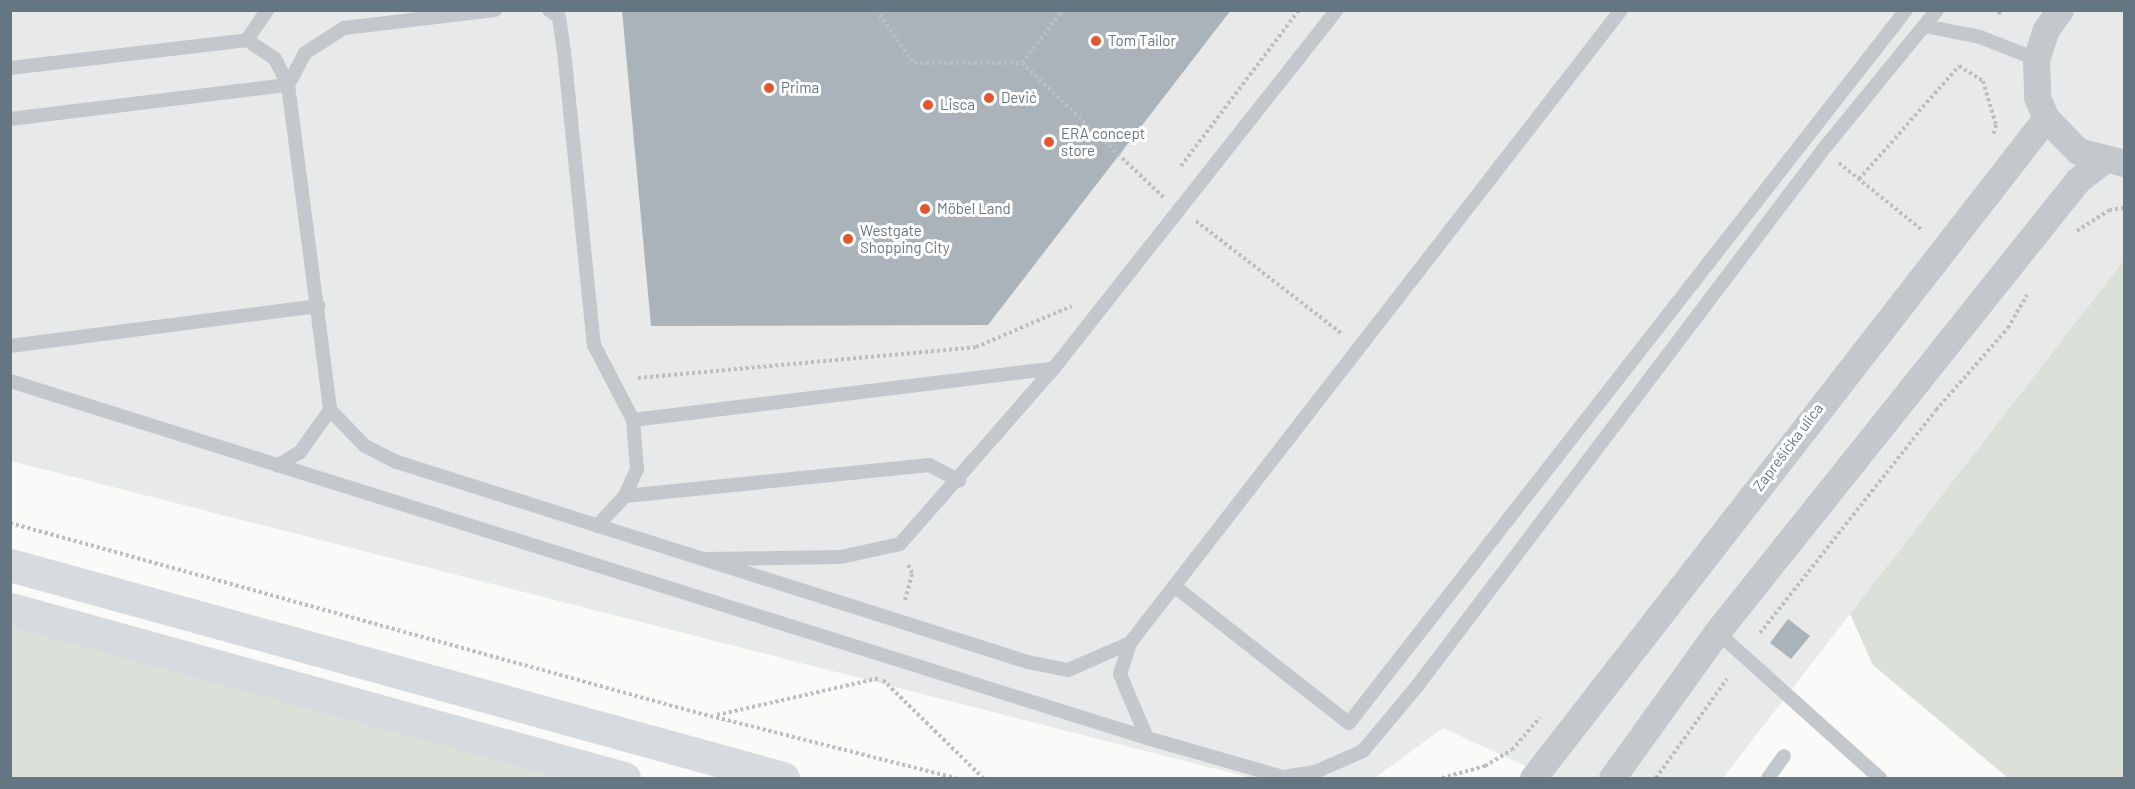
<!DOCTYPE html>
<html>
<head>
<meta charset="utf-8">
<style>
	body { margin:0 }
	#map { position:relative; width:2135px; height:789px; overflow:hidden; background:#fafaf8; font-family:Barlow,sans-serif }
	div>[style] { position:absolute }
	.built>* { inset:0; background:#e8e9e9 }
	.green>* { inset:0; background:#dadfd7 }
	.building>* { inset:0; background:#aab3b9 }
	.path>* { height:4px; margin-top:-2px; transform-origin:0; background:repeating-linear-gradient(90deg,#bbbfc2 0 3px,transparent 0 6px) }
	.service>* { height:14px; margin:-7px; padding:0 7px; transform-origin:7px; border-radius:7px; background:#c3c8cc }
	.minor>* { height:27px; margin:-13.5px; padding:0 13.5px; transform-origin:13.5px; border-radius:13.5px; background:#c3c8cc }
	.primary>* { height:33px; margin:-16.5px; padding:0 16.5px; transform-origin:16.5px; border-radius:16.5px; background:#d6dbdf }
	.dots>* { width:16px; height:16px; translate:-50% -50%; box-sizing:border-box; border:3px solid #fff; border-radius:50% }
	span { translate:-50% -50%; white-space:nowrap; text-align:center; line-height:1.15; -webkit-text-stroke:6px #fff; paint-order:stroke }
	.poi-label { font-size:15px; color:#657683 }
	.left { translate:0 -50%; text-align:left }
	.street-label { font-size:15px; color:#657683 }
	.frame { position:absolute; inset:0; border:12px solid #657683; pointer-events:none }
</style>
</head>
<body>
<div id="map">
	<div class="built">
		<div style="clip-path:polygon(10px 11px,2124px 11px,2124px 260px,1723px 778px,1552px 778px,1443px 728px,1375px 778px,1251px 778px,11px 461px)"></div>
	</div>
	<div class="green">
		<div style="clip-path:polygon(2124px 260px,2124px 778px,2008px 778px,1873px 665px,1850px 614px)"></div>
		<div style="clip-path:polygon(10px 625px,344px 718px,563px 778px,11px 778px)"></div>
	</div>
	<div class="building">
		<div style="clip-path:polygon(622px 10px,1231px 10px,988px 325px,651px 326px)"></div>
		<div style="clip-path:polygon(1788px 619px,1810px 636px,1791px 659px,1770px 643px)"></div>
	</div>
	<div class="path">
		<div style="left:876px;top:10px;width:65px;rotate:54.4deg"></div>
		<div style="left:914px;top:63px;width:108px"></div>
		<div style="left:1022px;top:63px;width:67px;rotate:-52.3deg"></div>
		<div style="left:1998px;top:14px;width:6px;rotate:-45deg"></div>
		<div style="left:1022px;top:63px;width:195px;rotate:43.5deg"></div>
		<div style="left:1839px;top:163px;width:107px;rotate:38.9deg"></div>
		<div style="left:1181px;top:166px;width:196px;rotate:-52.9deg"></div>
		<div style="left:1859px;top:179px;width:151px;rotate:-48.5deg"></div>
		<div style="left:1959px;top:66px;width:28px;rotate:32deg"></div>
		<div style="left:1983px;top:81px;width:46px;rotate:73.5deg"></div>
		<div style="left:1996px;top:125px;width:11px;rotate:105deg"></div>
		<div style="left:1196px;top:221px;width:185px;rotate:37.7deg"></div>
		<div style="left:2077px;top:231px;width:38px;rotate:-33deg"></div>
		<div style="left:2109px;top:210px;width:15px;rotate:-8deg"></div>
		<div style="left:638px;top:378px;width:339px;rotate:-5.2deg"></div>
		<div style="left:976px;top:347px;width:104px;rotate:-23.1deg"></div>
		<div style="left:10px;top:523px;width:702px;rotate:15.44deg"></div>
		<div style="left:687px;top:710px;width:277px;rotate:14.2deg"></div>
		<div style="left:905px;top:600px;width:28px;rotate:-75deg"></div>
		<div style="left:912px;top:573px;width:10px;rotate:-114deg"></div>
		<div style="left:1760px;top:633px;width:284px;rotate:-51.7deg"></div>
		<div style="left:1936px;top:410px;width:109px;rotate:-48.7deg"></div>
		<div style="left:2008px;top:328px;width:38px;rotate:-60deg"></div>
		<div style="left:883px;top:680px;width:140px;rotate:44.4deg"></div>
		<div style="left:717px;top:715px;width:167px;rotate:-12.8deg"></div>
		<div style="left:1442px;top:778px;width:45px;rotate:-15.6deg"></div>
		<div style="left:1485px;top:766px;width:31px;rotate:-31deg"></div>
		<div style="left:1512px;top:750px;width:43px;rotate:-49.7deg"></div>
		<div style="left:1656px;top:778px;width:122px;rotate:-54.4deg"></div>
	</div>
	<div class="service">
		<div style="left:549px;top:10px;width:12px;rotate:35deg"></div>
		<div style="left:559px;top:17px;width:34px;rotate:82deg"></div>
		<div style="left:564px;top:51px;width:296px;rotate:84.2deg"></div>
		<div style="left:594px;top:345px;width:85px;rotate:62.5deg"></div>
		<div style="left:633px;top:420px;width:49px;rotate:85.3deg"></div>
		<div style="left:637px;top:469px;width:30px;rotate:114deg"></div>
		<div style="left:625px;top:496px;width:41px;rotate:133deg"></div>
		<div style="left:1925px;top:26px;width:56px;rotate:11.3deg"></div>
		<div style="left:1980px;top:37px;width:60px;rotate:21.4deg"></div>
		<div style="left:247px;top:40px;width:36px;rotate:-56deg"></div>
		<div style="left:10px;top:68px;width:239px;rotate:-6.7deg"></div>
		<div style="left:247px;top:40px;width:34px;rotate:34deg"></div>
		<div style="left:275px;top:59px;width:29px;rotate:63deg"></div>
		<div style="left:288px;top:85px;width:328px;rotate:82.6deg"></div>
		<div style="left:330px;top:410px;width:52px;rotate:125.5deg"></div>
		<div style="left:300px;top:452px;width:26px;rotate:149deg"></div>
		<div style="left:10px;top:119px;width:280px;rotate:-7deg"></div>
		<div style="left:288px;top:85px;width:36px;rotate:-62deg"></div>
		<div style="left:305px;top:53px;width:46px;rotate:-32.7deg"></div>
		<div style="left:344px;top:28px;width:152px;rotate:-6.8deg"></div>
		<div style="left:10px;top:346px;width:311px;rotate:-7.4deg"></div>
		<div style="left:10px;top:381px;width:1192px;rotate:17.43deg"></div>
		<div style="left:1147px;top:738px;width:141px;rotate:16deg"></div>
		<div style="left:1283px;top:777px;width:32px;rotate:-9deg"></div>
		<div style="left:1315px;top:772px;width:52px;rotate:-23.6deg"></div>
		<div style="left:1363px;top:751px;width:86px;rotate:-50.2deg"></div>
		<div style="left:1418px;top:685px;width:670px;rotate:-52.89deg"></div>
		<div style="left:1822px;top:151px;width:182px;rotate:-50.8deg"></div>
		<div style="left:330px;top:410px;width:50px;rotate:45.8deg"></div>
		<div style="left:365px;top:446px;width:36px;rotate:27deg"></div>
		<div style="left:397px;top:462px;width:662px;rotate:17.59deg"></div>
		<div style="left:1028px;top:662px;width:41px;rotate:11.3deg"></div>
		<div style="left:1068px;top:670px;width:68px;rotate:-23.5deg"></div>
		<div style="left:633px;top:420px;width:424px;rotate:-7deg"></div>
		<div style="left:625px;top:496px;width:306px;rotate:-5.8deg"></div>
		<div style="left:929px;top:465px;width:34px;rotate:27deg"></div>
		<div style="left:704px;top:559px;width:137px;rotate:-0.8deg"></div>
		<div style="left:841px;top:557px;width:60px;rotate:-12.4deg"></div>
		<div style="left:900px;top:544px;width:234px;rotate:-48.8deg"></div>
		<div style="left:1054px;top:368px;width:456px;rotate:-51.7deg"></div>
		<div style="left:1174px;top:586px;width:222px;rotate:38.1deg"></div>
		<div style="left:1349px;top:723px;width:905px;rotate:-52deg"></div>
		<div style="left:1717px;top:632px;width:219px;rotate:41.9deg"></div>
		<div style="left:1147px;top:738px;width:69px;rotate:-112.9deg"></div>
		<div style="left:1120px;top:674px;width:33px;rotate:-72deg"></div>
		<div style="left:1130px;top:643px;width:801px;rotate:-52.2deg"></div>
		<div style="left:1768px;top:778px;width:27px;rotate:-54deg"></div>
	</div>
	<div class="minor">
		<div style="left:2060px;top:10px;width:24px;rotate:126deg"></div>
		<div style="left:2046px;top:29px;width:32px;rotate:108deg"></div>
		<div style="left:2036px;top:59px;width:38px;rotate:88deg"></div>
		<div style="left:2037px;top:97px;width:23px;rotate:67deg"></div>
		<div style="left:2046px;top:118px;width:46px;rotate:45.9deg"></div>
		<div style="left:2078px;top:151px;width:48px;rotate:14.6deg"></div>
		<div style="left:1533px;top:778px;width:836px;rotate:-52.14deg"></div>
		<div style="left:1612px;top:778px;width:180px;rotate:-54.3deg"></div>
		<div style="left:1717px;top:632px;width:578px;rotate:-51.39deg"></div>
		<div style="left:2078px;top:180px;width:31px;rotate:-38deg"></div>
	</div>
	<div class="primary">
		<div style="left:10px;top:565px;width:802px;rotate:15.41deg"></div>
		<div style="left:10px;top:609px;width:637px;rotate:15.39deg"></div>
	</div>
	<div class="dots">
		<div style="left:1096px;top:41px;background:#e4572e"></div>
		<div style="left:769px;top:88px;background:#e4572e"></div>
		<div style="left:989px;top:98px;background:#e4572e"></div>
		<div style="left:928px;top:105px;background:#e4572e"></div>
		<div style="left:1049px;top:142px;background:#e4572e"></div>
		<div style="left:925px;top:209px;background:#e4572e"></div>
		<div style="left:848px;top:239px;background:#e4572e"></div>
	</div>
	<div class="poi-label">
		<span class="left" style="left:1108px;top:41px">Tom Tailor</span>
		<span class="left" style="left:781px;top:88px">Prima</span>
		<span class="left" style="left:1001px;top:98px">Dević</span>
		<span class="left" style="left:940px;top:105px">Lisca</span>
		<span class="left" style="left:1061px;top:142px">ERA concept<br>store</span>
		<span class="left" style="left:937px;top:209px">Möbel Land</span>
		<span class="left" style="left:860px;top:239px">Westgate<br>Shopping City</span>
	</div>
	<div class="street-label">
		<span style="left:1788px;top:447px;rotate:-53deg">Zaprešićka ulica</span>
	</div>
	<div class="frame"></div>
</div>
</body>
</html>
